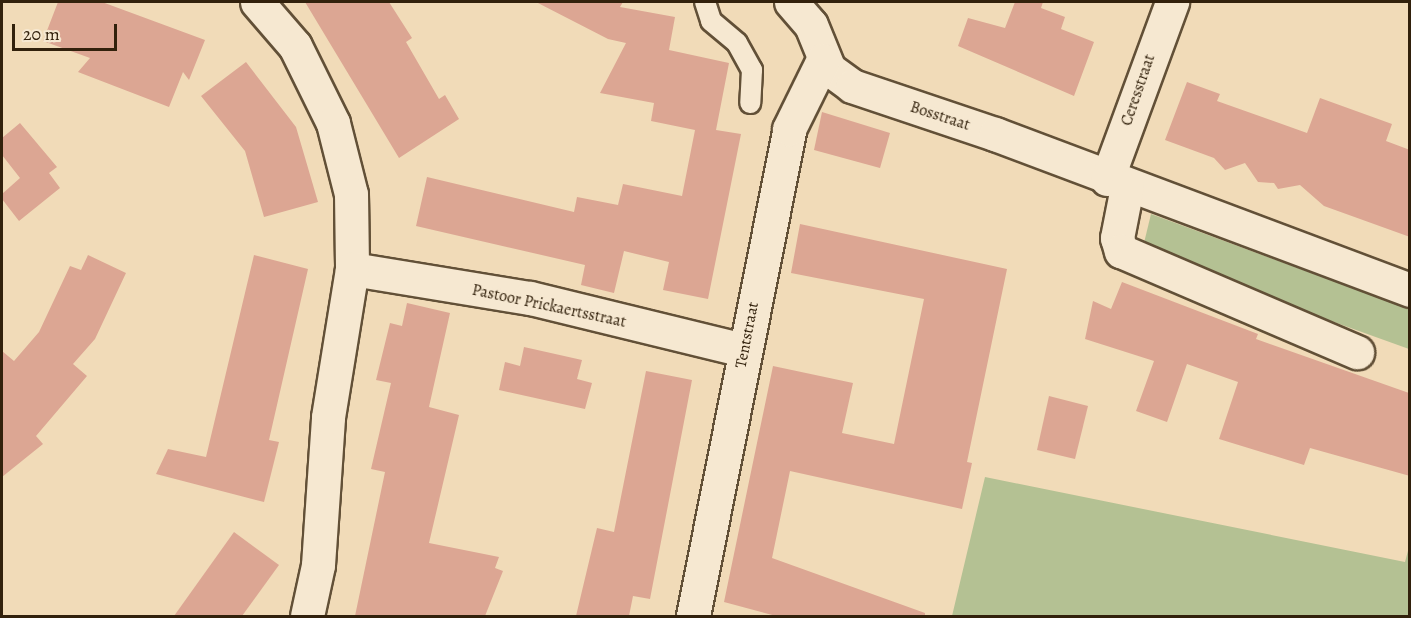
<!DOCTYPE html>
<html>
<head>
<meta charset="utf-8">
<style>
	body { margin:0 }
	#map { position:relative; width:1411px; height:618px; overflow:hidden; background:#f1dbb8; font-family:Alegreya,serif }
	div>[style] { position:absolute }
	.green>* { inset:0; background:#b4c193 }
	.building>* { inset:0; background:#dca693 }
	.roads { filter:drop-shadow(2px 0 #625037) drop-shadow(-2px 0 #625037) drop-shadow(0 2px #625037) drop-shadow(0 -2px #625037) }
	.service>* { height:20px; margin:-10px; padding:0 10px; transform-origin:10px; border-radius:10px; background:#f6e8d1 }
	.minor>* { height:33px; margin:-16.5px; padding:0 16.5px; transform-origin:16.5px; border-radius:16.5px; background:#f6e8d1 }
	span { translate:-50% -50%; white-space:nowrap; text-align:center; line-height:1.15; -webkit-text-stroke:5px #f6e8d1; paint-order:stroke }
	.street-label { font-size:16px; color:#32210c }
	.frame { position:absolute; inset:0; border:3px solid #32210c; pointer-events:none }
	.scale { position:absolute; left:12px; top:24px; width:105px; height:27px; box-sizing:border-box; border:3px solid #32210c; border-top:0; padding-left:8px; font-size:18px; line-height:21px; white-space:nowrap; color:#32210c; -webkit-text-stroke:4px #f6e8d1; paint-order:stroke }
</style>
</head>
<body>
<div id="map">
	<div class="green">
		<div style="clip-path:polygon(1151px 214px,1409px 309px,1409px 349px,1153px 257px,1144px 243px)"></div>
		<div style="clip-path:polygon(985px 477px,1405px 562px,1409px 547px,1409px 616px,952px 616px)"></div>
	</div>
	<div class="building">
		<div style="clip-path:polygon(58px 2px,102px 2px,205px 40px,189px 80px,183px 72px,169px 107px,78px 72px,90px 58px,43px 41px)"></div>
		<div style="clip-path:polygon(305px 2px,389px 2px,412px 38px,406px 42px,439px 99px,445px 95px,459px 119px,399px 158px)"></div>
		<div style="clip-path:polygon(536px 2px,623px 2px,620px 7px,675px 17px,669px 50px,729px 63px,716px 130px,741px 134px,708px 299px,663px 290px,669px 262px,624px 251px,614px 293px,581px 285px,585px 265px,416px 226px,427px 177px,574px 212px,577px 197px,618px 205px,623px 184px,682px 196px,695px 130px,651px 121px,654px 103px,600px 93px,626px 43px,608px 39px)"></div>
		<div style="clip-path:polygon(1015px 2px,1043px 2px,1041px 8px,1065px 17px,1061px 29px,1094px 42px,1074px 96px,958px 46px,968px 18px,1005px 28px)"></div>
		<div style="clip-path:polygon(246px 62px,296px 127px,318px 202px,264px 217px,245px 151px,201px 96px)"></div>
		<div style="clip-path:polygon(1187px 82px,1220px 94px,1217px 101px,1307px 133px,1320px 98px,1392px 124px,1386px 141px,1410px 150px,1410px 237px,1324px 206px,1300px 185px,1278px 189px,1274px 183px,1258px 182px,1245px 163px,1225px 170px,1214px 158px,1165px 140px)"></div>
		<div style="clip-path:polygon(822px 112px,890px 133px,880px 168px,814px 150px)"></div>
		<div style="clip-path:polygon(20px 123px,57px 167px,49px 173px,60px 188px,19px 221px,2px 199px,2px 194px,20px 178px,2px 155px,2px 138px)"></div>
		<div style="clip-path:polygon(800px 224px,1007px 269px,967px 462px,972px 463px,962px 509px,790px 471px,772px 558px,925px 613px,925px 616px,776px 616px,724px 602px,773px 366px,853px 383px,842px 433px,894px 444px,924px 299px,791px 273px)"></div>
		<div style="clip-path:polygon(88px 255px,126px 273px,95px 339px,73px 364px,87px 376px,36px 436px,43px 444px,2px 477px,2px 351px,14px 361px,39px 332px,70px 266px,81px 270px)"></div>
		<div style="clip-path:polygon(254px 255px,308px 269px,269px 440px,279px 442px,264px 502px,156px 474px,168px 449px,206px 457px)"></div>
		<div style="clip-path:polygon(1122px 282px,1258px 334px,1256px 339px,1409px 393px,1410px 476px,1310px 448px,1304px 465px,1219px 439px,1238px 382px,1187px 364px,1167px 422px,1136px 411px,1154px 361px,1085px 339px,1093px 301px,1111px 309px)"></div>
		<div style="clip-path:polygon(407px 303px,450px 313px,429px 407px,459px 415px,429px 543px,499px 557px,495px 568px,503px 571px,485px 616px,355px 616px,385px 472px,371px 469px,391px 383px,376px 380px,390px 323px,402px 326px)"></div>
		<div style="clip-path:polygon(524px 347px,582px 360px,577px 379px,592px 383px,585px 409px,499px 390px,505px 362px,520px 366px)"></div>
		<div style="clip-path:polygon(646px 371px,692px 380px,650px 599px,633px 596px,629px 616px,576px 616px,597px 528px,614px 532px)"></div>
		<div style="clip-path:polygon(1049px 396px,1088px 406px,1075px 459px,1037px 450px)"></div>
		<div style="clip-path:polygon(234px 532px,279px 565px,242px 616px,174px 616px)"></div>
	</div>
	<div class="roads">
		<div class="service">
			<div style="left:705px;top:2px;width:20px;rotate:72deg"></div>
			<div style="left:711px;top:21px;width:34px;rotate:40deg"></div>
			<div style="left:737px;top:43px;width:31px;rotate:61deg"></div>
			<div style="left:752px;top:70px;width:33px;rotate:93deg"></div>
		</div>
		<div class="minor">
			<div style="left:257px;top:2px;width:58px;rotate:49.2deg"></div>
			<div style="left:295px;top:46px;width:86px;rotate:63.7deg"></div>
			<div style="left:333px;top:123px;width:73px;rotate:75.8deg"></div>
			<div style="left:351px;top:194px;width:75px;rotate:89.2deg"></div>
			<div style="left:352px;top:269px;width:180px;rotate:9.3deg"></div>
			<div style="left:530px;top:298px;width:220px;rotate:13.7deg"></div>
			<div style="left:791px;top:2px;width:30px;rotate:49deg"></div>
			<div style="left:811px;top:25px;width:48px;rotate:67.8deg"></div>
			<div style="left:829px;top:69px;width:29px;rotate:36deg"></div>
			<div style="left:852px;top:86px;width:151px;rotate:18.6deg"></div>
			<div style="left:995px;top:134px;width:443px;rotate:20.6deg"></div>
			<div style="left:1107px;top:179px;width:189px;rotate:-69.8deg"></div>
			<div style="left:1127px;top:187px;width:52px;rotate:101.1deg"></div>
			<div style="left:1117px;top:238px;width:14px;rotate:73deg"></div>
			<div style="left:1121px;top:251px;width:257px;rotate:23.2deg"></div>
			<div style="left:307px;top:616px;width:52px;rotate:-77.8deg"></div>
			<div style="left:318px;top:565px;width:148px;rotate:-86.1deg"></div>
			<div style="left:328px;top:417px;width:150px;rotate:-80.8deg"></div>
			<div style="left:693px;top:616px;width:496px;rotate:-78.8deg"></div>
			<div style="left:789px;top:129px;width:77px;rotate:-63.8deg"></div>
		</div>
	</div>
	<div class="street-label">
		<span style="left:1138px;top:90px;rotate:-71deg">Ceresstraat</span>
		<span style="left:940px;top:116px;rotate:18deg">Bosstraat</span>
		<span style="left:549px;top:306px;rotate:12deg">Pastoor Prickaertsstraat</span>
		<span style="left:747px;top:335px;rotate:-79deg">Tentstraat</span>
	</div>
	<div class="frame"></div>
	<div class="scale">20 m</div>
</div>
</body>
</html>
